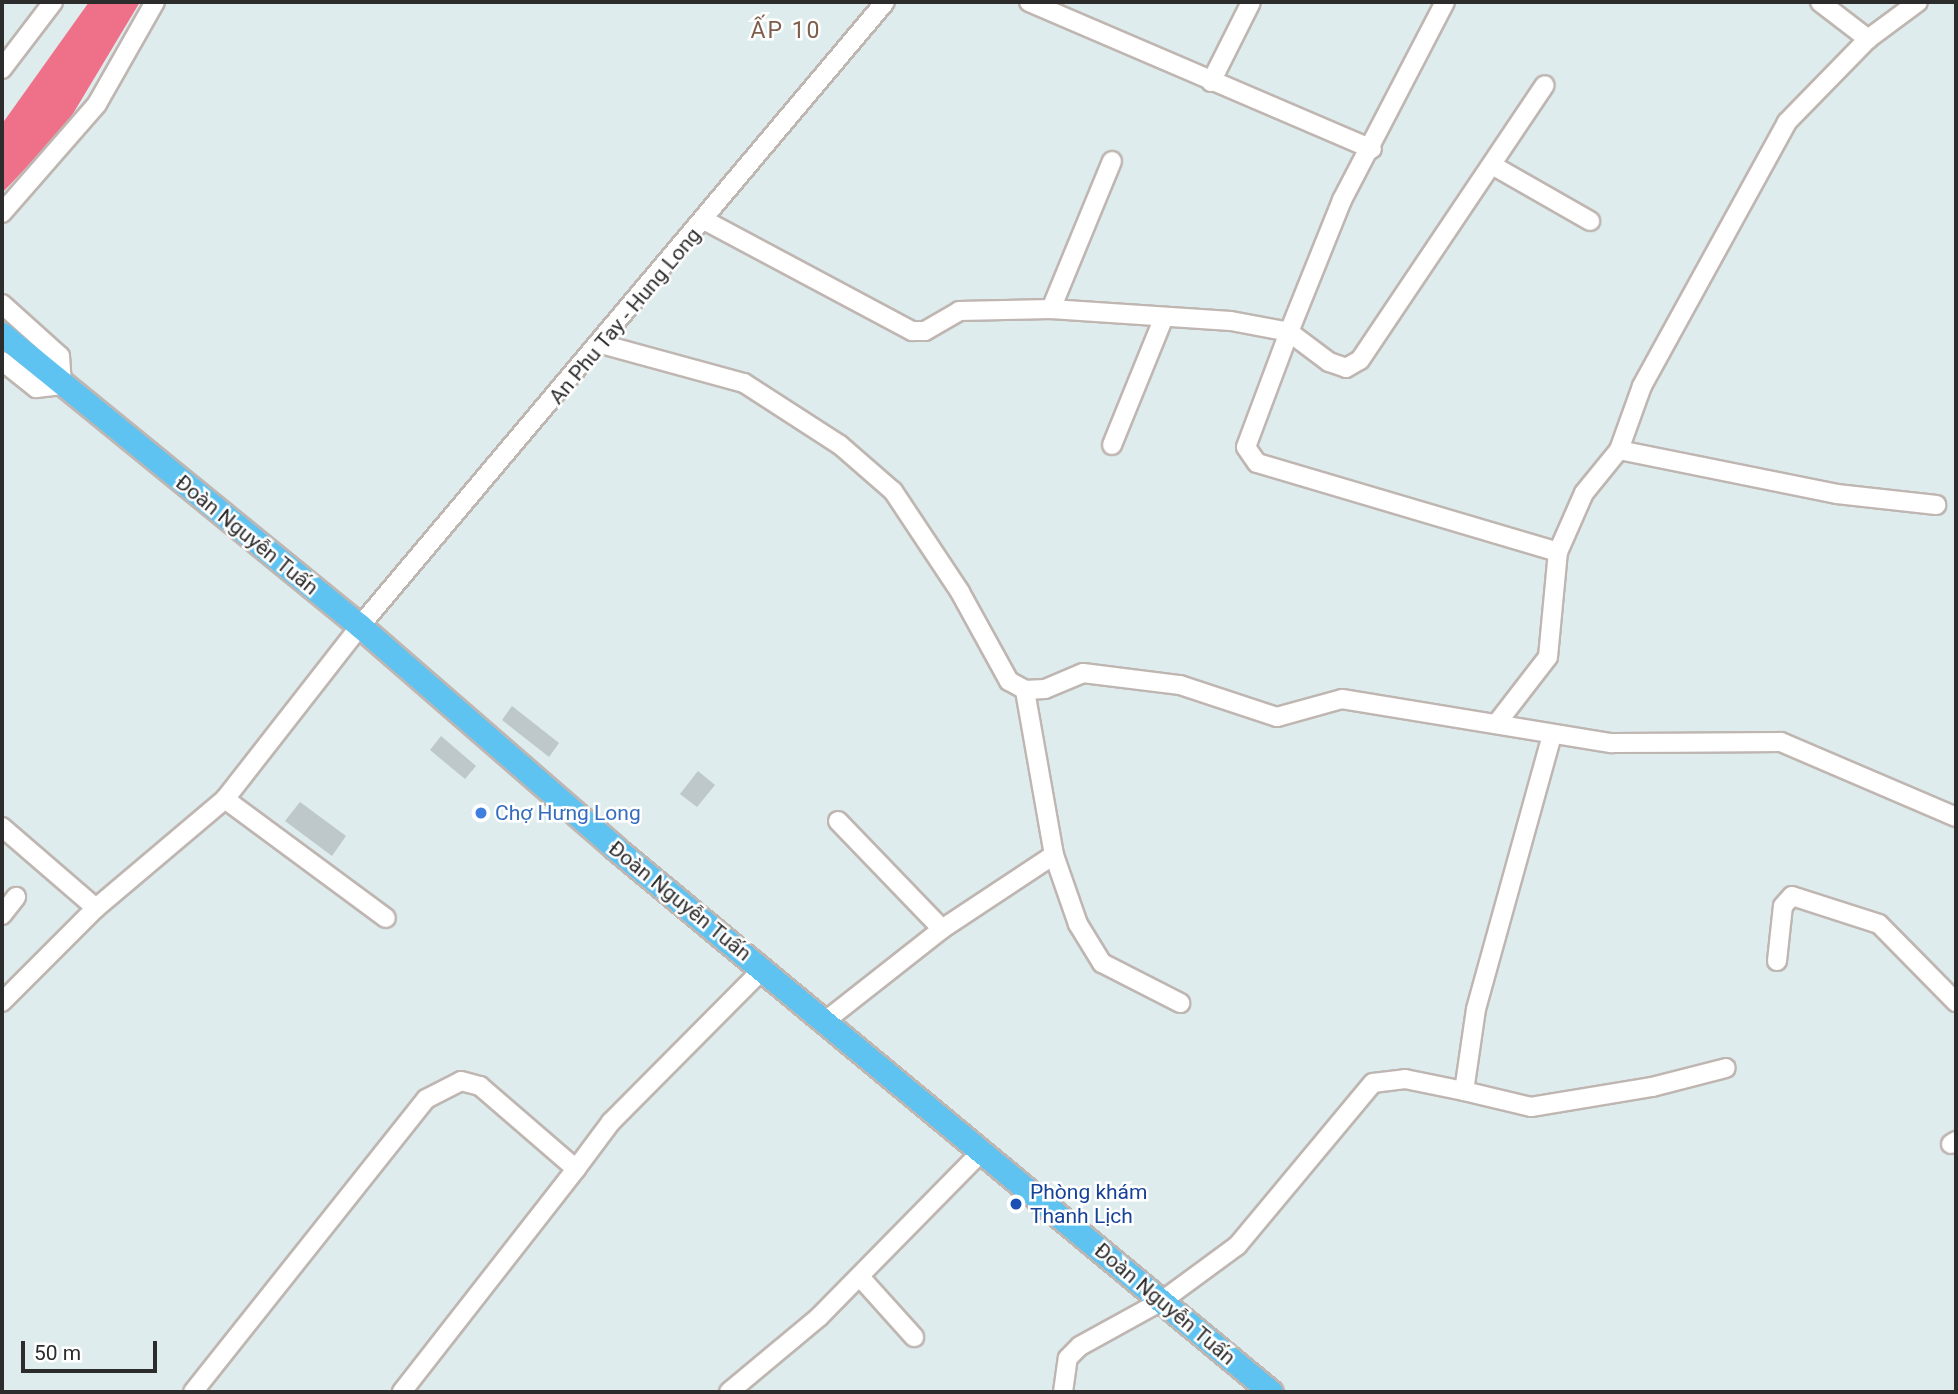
<!DOCTYPE html>
<html>
<head>
<meta charset="utf-8">
<style>
	body { margin:0 }
	#map { position:relative; width:1958px; height:1394px; overflow:hidden; background:#deeced; font-family:Roboto,sans-serif }
	div>[style] { position:absolute }
	.water>* { inset:0; background:#ef7189 }
	.building>* { inset:0; background:#bec7c9 }
	.roads { filter:drop-shadow(2px 0 #bfb6b2) drop-shadow(-2px 0 #bfb6b2) drop-shadow(0 2px #bfb6b2) drop-shadow(0 -2px #bfb6b2) }
	.minor>* { height:18px; margin:-9px; padding:0 9px; transform-origin:9px; border-radius:9px; background:#fff }
	.major>* { height:23px; margin:-11.5px; padding:0 11.5px; transform-origin:11.5px; border-radius:11.5px; background:#5fc3f1 }
	.dots>* { width:19px; height:19px; translate:-50% -50%; box-sizing:border-box; border:4px solid #fff; border-radius:50% }
	span { translate:-50% -50%; white-space:nowrap; text-align:center; line-height:1.15; -webkit-text-stroke:5px #fff; paint-order:stroke }
	.street-label { font-size:21px; color:#2c2c2c }
	.shop-label { font-size:21px; color:#366cbe }
	.left { translate:0 -50%; text-align:left }
	.transit-label { font-size:21px; color:#164399 }
	.neighbourhood-label { font-size:23px; color:#7d5e4c; letter-spacing:2px }
	.frame { position:absolute; inset:0; border:4px solid #2c2c2c; pointer-events:none }
	.scale { position:absolute; left:21px; top:1341px; width:136px; height:32px; box-sizing:border-box; border:4px solid #2c2c2c; border-top:0; padding-left:9px; font-size:21px; line-height:24px; white-space:nowrap; color:#2c2c2c; -webkit-text-stroke:5px #fff; paint-order:stroke }
</style>
</head>
<body>
<div id="map">
	<div class="water">
		<div style="clip-path:polygon(89px 2px,140px 2px,65px 127px,2px 193px,2px 124px)"></div>
	</div>
	<div class="building">
		<div style="clip-path:polygon(512px 706px,559px 743px,549px 757px,502px 720px)"></div>
		<div style="clip-path:polygon(441px 736px,476px 766px,465px 779px,430px 750px)"></div>
		<div style="clip-path:polygon(698px 771px,715px 785px,697px 807px,680px 794px)"></div>
		<div style="clip-path:polygon(300px 802px,346px 836px,332px 856px,285px 821px)"></div>
	</div>
	<div class="roads">
		<div class="minor">
			<div style="left:1029px;top:2px;width:373px;rotate:23.2deg"></div>
			<div style="left:1820px;top:2px;width:61px;rotate:37.6deg"></div>
			<div style="left:2px;top:69px;width:84px;rotate:-52.7deg"></div>
			<div style="left:1211px;top:82px;width:89px;rotate:-63.4deg"></div>
			<div style="left:1492px;top:165px;width:113px;rotate:29.7deg"></div>
			<div style="left:2px;top:213px;width:145px;rotate:-48.9deg"></div>
			<div style="left:97px;top:104px;width:117px;rotate:-60.4deg"></div>
			<div style="left:704px;top:220px;width:236px;rotate:28.1deg"></div>
			<div style="left:912px;top:331px;width:13px"></div>
			<div style="left:925px;top:331px;width:39px;rotate:-30deg"></div>
			<div style="left:959px;top:311px;width:92px;rotate:-1.2deg"></div>
			<div style="left:1051px;top:309px;width:180px;rotate:3.8deg"></div>
			<div style="left:1231px;top:321px;width:59px;rotate:10.7deg"></div>
			<div style="left:1289px;top:332px;width:142px;rotate:-68.1deg"></div>
			<div style="left:1342px;top:200px;width:223px;rotate:-62.5deg"></div>
			<div style="left:2px;top:304px;width:78px;rotate:41.9deg"></div>
			<div style="left:60px;top:356px;width:29px;rotate:86deg"></div>
			<div style="left:62px;top:385px;width:26px;rotate:173deg"></div>
			<div style="left:36px;top:388px;width:43px;rotate:-141.5deg"></div>
			<div style="left:1051px;top:309px;width:160px;rotate:-67.6deg"></div>
			<div style="left:601px;top:344px;width:148px;rotate:15.3deg"></div>
			<div style="left:744px;top:383px;width:114px;rotate:32.9deg"></div>
			<div style="left:840px;top:445px;width:70px;rotate:41deg"></div>
			<div style="left:893px;top:491px;width:121px;rotate:56.4deg"></div>
			<div style="left:960px;top:592px;width:102px;rotate:61.2deg"></div>
			<div style="left:1009px;top:681px;width:18px;rotate:29deg"></div>
			<div style="left:1025px;top:690px;width:20px;rotate:-3deg"></div>
			<div style="left:1045px;top:689px;width:41px;rotate:-22.8deg"></div>
			<div style="left:1083px;top:673px;width:98px;rotate:7.1deg"></div>
			<div style="left:1180px;top:685px;width:102px;rotate:18.3deg"></div>
			<div style="left:1277px;top:717px;width:67px;rotate:-15.5deg"></div>
			<div style="left:1342px;top:699px;width:274px;rotate:9.3deg"></div>
			<div style="left:1612px;top:743px;width:169px;rotate:-0.3deg"></div>
			<div style="left:1781px;top:742px;width:190px;rotate:23.2deg"></div>
			<div style="left:1112px;top:445px;width:138px;rotate:-67.9deg"></div>
			<div style="left:1619px;top:450px;width:222px;rotate:11.4deg"></div>
			<div style="left:1837px;top:494px;width:100px;rotate:6.3deg"></div>
			<div style="left:1558px;top:552px;width:64px;rotate:-66.2deg"></div>
			<div style="left:1584px;top:493px;width:55px;rotate:-50.9deg"></div>
			<div style="left:1619px;top:450px;width:68px;rotate:-70.2deg"></div>
			<div style="left:1642px;top:386px;width:301px;rotate:-61.2deg"></div>
			<div style="left:1787px;top:122px;width:116px;rotate:-45.7deg"></div>
			<div style="left:1868px;top:39px;width:62px;rotate:-36.5deg"></div>
			<div style="left:1497px;top:723px;width:83px;rotate:-52.3deg"></div>
			<div style="left:1548px;top:657px;width:105px;rotate:-84.6deg"></div>
			<div style="left:1558px;top:552px;width:314px;rotate:-163.5deg"></div>
			<div style="left:1257px;top:463px;width:19px;rotate:-125deg"></div>
			<div style="left:1246px;top:447px;width:123px;rotate:-69.5deg"></div>
			<div style="left:1289px;top:332px;width:50px;rotate:36.9deg"></div>
			<div style="left:1329px;top:362px;width:18px;rotate:19deg"></div>
			<div style="left:1346px;top:368px;width:16px;rotate:-30deg"></div>
			<div style="left:1360px;top:360px;width:331px;rotate:-56.1deg"></div>
			<div style="left:1552px;top:735px;width:284px;rotate:105.5deg"></div>
			<div style="left:1476px;top:1009px;width:83px;rotate:98.3deg"></div>
			<div style="left:1464px;top:1091px;width:69px;rotate:13.4deg"></div>
			<div style="left:1531px;top:1107px;width:123px;rotate:-9.4deg"></div>
			<div style="left:1652px;top:1087px;width:76px;rotate:-14.4deg"></div>
			<div style="left:225px;top:799px;width:200px;rotate:36.5deg"></div>
			<div style="left:838px;top:821px;width:150px;rotate:46.1deg"></div>
			<div style="left:2px;top:827px;width:124px;rotate:40.8deg"></div>
			<div style="left:1054px;top:855px;width:73px;rotate:70.8deg"></div>
			<div style="left:1078px;top:924px;width:46px;rotate:58.4deg"></div>
			<div style="left:1102px;top:963px;width:88px;rotate:27.1deg"></div>
			<div style="left:2px;top:915px;width:23px;rotate:-52deg"></div>
			<div style="left:1777px;top:961px;width:55px;rotate:-83.8deg"></div>
			<div style="left:1783px;top:906px;width:13px;rotate:-48deg"></div>
			<div style="left:1792px;top:896px;width:91px;rotate:17.8deg"></div>
			<div style="left:1879px;top:924px;width:110px;rotate:45.4deg"></div>
			<div style="left:2px;top:1002px;width:133px;rotate:-45deg"></div>
			<div style="left:96px;top:908px;width:169px;rotate:-40.2deg"></div>
			<div style="left:225px;top:799px;width:219px;rotate:-52deg"></div>
			<div style="left:360px;top:626px;width:815px;rotate:-49.92deg"></div>
			<div style="left:824px;top:1022px;width:150px;rotate:-38.2deg"></div>
			<div style="left:942px;top:929px;width:134px;rotate:-33.5deg"></div>
			<div style="left:1054px;top:855px;width:168px;rotate:-100deg"></div>
			<div style="left:1951px;top:1144px;width:6px;rotate:-31deg"></div>
			<div style="left:576px;top:1169px;width:59px;rotate:-53.3deg"></div>
			<div style="left:611px;top:1122px;width:216px;rotate:-45.2deg"></div>
			<div style="left:860px;top:1277px;width:81px;rotate:48deg"></div>
			<div style="left:193px;top:1392px;width:374px;rotate:-51.5deg"></div>
			<div style="left:426px;top:1099px;width:39px;rotate:-27deg"></div>
			<div style="left:461px;top:1081px;width:20px;rotate:15deg"></div>
			<div style="left:480px;top:1086px;width:127px;rotate:40.8deg"></div>
			<div style="left:576px;top:1169px;width:283px;rotate:128deg"></div>
			<div style="left:729px;top:1392px;width:117px;rotate:-39.8deg"></div>
			<div style="left:819px;top:1317px;width:231px;rotate:-45.5deg"></div>
			<div style="left:1063px;top:1392px;width:34px;rotate:-82deg"></div>
			<div style="left:1068px;top:1358px;width:17px;rotate:-45deg"></div>
			<div style="left:1080px;top:1346px;width:94px;rotate:-28.8deg"></div>
			<div style="left:1162px;top:1301px;width:93px;rotate:-36.3deg"></div>
			<div style="left:1237px;top:1246px;width:212px;rotate:-50.2deg"></div>
			<div style="left:1373px;top:1083px;width:32px;rotate:-7deg"></div>
			<div style="left:1405px;top:1079px;width:60px;rotate:11.5deg"></div>
		</div>
		<div class="major">
			<div style="left:2px;top:334px;width:462px;rotate:39.2deg"></div>
			<div style="left:360px;top:626px;width:338px;rotate:41deg"></div>
			<div style="left:615px;top:848px;width:852px;rotate:39.67deg"></div>
		</div>
	</div>
	<div class="dots">
		<div style="left:481px;top:813px;background:#3f7fe0"></div>
		<div style="left:1016px;top:1204px;background:#1a4fb4"></div>
	</div>
	<div class="street-label">
		<span style="left:625px;top:316px;rotate:-50deg">An Phu Tay - Hung Long</span>
		<span style="left:247px;top:535px;rotate:39deg">Đoàn Nguyễn Tuấn</span>
		<span style="left:680px;top:901px;rotate:39deg">Đoàn Nguyễn Tuấn</span>
		<span style="left:1165px;top:1304px;rotate:40deg">Đoàn Nguyễn Tuấn</span>
	</div>
	<div class="shop-label">
		<span class="left" style="left:495px;top:813px">Chợ Hưng Long</span>
	</div>
	<div class="transit-label">
		<span class="left" style="left:1030px;top:1204px">Phòng khám<br>Thanh Lịch</span>
	</div>
	<div class="neighbourhood-label">
		<span style="left:786px;top:31px">ẤP 10</span>
	</div>
	<div class="frame"></div>
	<div class="scale">50 m</div>
</div>
</body>
</html>
